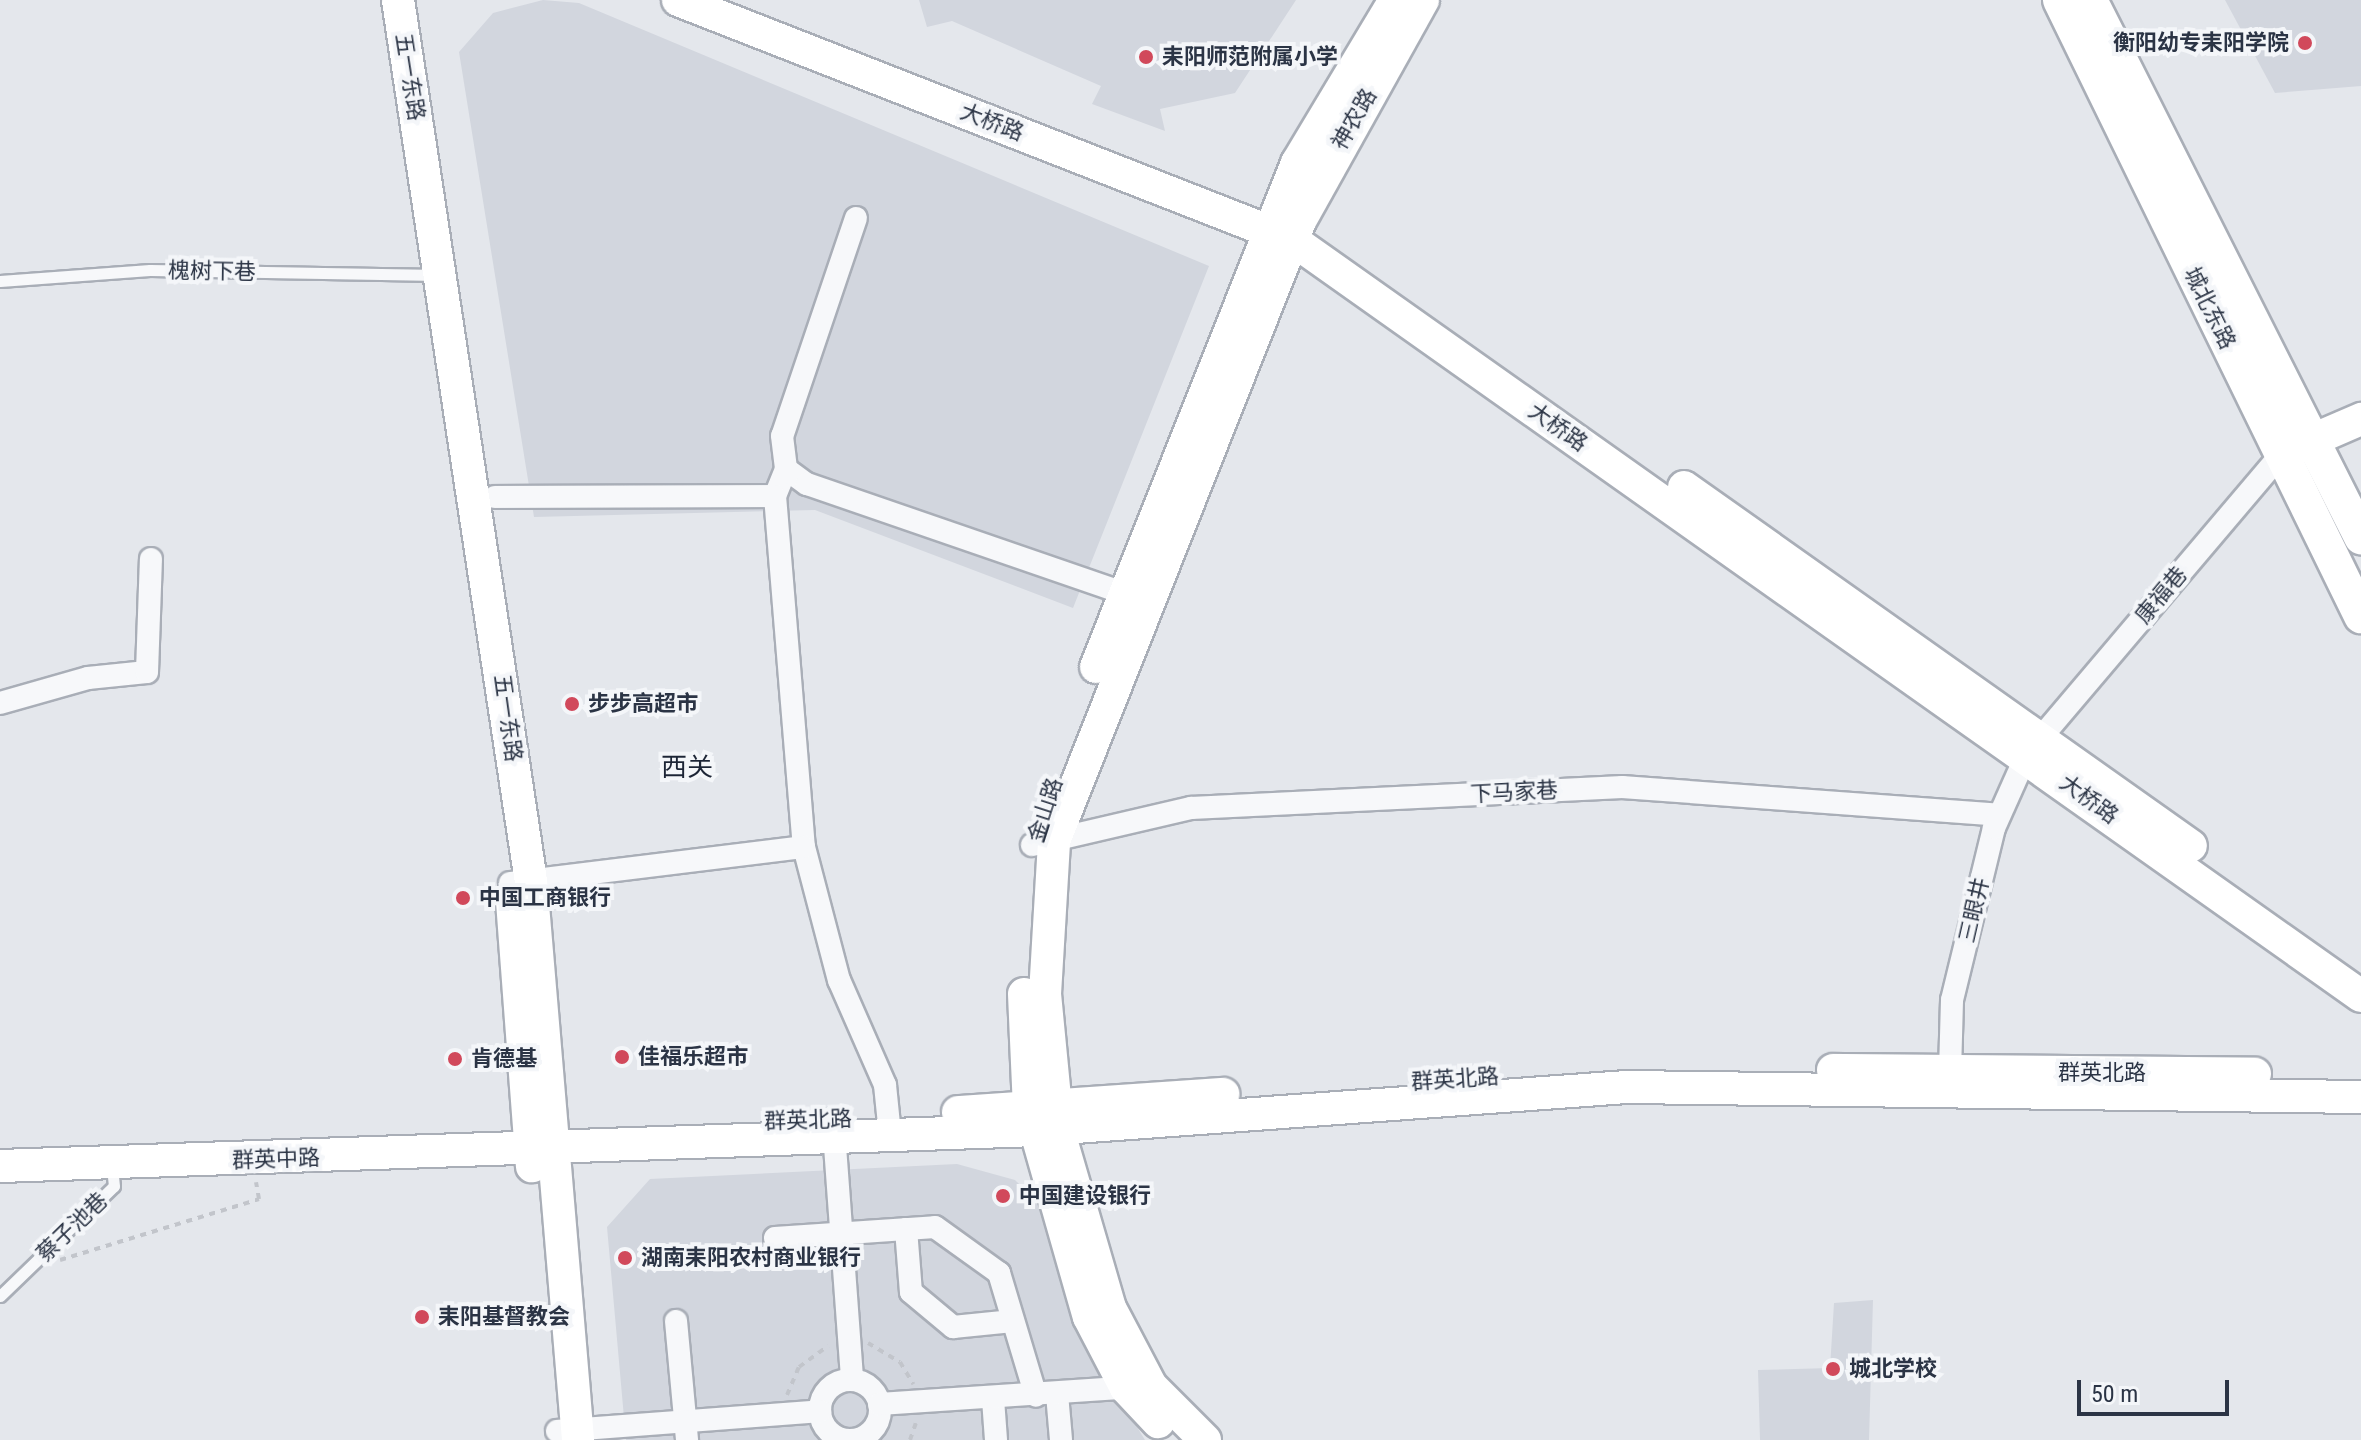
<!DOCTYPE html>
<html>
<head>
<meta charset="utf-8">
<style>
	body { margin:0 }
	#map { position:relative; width:2361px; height:1440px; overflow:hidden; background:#e4e7ec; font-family:"Roboto Condensed","Noto Sans SC",sans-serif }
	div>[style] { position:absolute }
	.built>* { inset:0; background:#d2d6de }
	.path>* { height:4px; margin-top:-2px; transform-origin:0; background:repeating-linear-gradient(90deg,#c2c5cb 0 6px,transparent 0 12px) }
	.roads { filter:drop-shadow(2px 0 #a9aeb7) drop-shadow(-2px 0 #a9aeb7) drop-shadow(0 2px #a9aeb7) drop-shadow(0 -2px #a9aeb7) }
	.lane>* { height:11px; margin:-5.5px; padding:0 5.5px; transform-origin:5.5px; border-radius:5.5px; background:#f7f8fa }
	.street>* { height:22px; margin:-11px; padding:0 11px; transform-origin:11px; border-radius:11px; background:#f7f8fa }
	.street>.ring { margin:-11px; padding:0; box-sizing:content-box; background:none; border:22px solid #f7f8fa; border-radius:50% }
	.secondary>* { height:32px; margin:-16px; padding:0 16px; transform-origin:16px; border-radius:16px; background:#fff }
	.primary>* { height:34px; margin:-17px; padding:0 17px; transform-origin:17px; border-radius:17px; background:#fff }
	.dots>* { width:22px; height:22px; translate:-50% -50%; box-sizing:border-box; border:4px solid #f4f6f9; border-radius:50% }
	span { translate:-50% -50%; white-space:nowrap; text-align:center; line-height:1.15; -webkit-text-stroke:8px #f4f6f9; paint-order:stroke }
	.poi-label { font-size:22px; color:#2b3445; font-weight:700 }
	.right { translate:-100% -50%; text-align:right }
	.left { translate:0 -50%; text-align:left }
	.street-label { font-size:22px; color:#2b3445 }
	.quarter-label { font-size:26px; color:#1d2536 }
	.scale { position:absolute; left:2077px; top:1380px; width:152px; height:36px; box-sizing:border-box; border:4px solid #2b3445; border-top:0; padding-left:10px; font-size:24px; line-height:28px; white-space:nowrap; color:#2b3445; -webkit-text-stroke:6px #f4f6f9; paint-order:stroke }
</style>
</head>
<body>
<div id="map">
	<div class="built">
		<div style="clip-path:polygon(543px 0,579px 3px,1209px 266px,1073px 608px,815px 510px,534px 517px,459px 52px,493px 13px)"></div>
		<div style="clip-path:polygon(919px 0,1296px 0,1235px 93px,1160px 109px,1165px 131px,1092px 104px,1101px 86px,952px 21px,927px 27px)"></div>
		<div style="clip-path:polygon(2225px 0,2361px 0,2361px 86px,2275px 93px)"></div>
		<div style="clip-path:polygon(957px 1164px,1015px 1180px,1048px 1212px,1094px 1357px,1145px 1440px,626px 1440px,607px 1227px,650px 1179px)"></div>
		<div style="clip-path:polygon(1873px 1300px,1869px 1440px,1760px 1440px,1758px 1370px,1830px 1368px,1834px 1303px)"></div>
	</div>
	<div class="path">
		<div style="left:60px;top:1260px;width:208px;rotate:-17deg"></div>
		<div style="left:259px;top:1199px;width:17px;rotate:-100deg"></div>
		<div style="left:868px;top:1343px;width:37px;rotate:31deg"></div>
		<div style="left:900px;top:1362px;width:26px;rotate:59deg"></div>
		<div style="left:787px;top:1395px;width:30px;rotate:-67deg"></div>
		<div style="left:799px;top:1367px;width:36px;rotate:-36deg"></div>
		<div style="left:910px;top:1440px;width:18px;rotate:-71deg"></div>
	</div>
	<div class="roads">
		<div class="lane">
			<div style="left:0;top:281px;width:150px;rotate:-4.2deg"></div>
			<div style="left:150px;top:270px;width:274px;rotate:1deg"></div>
			<div style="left:0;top:1296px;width:158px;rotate:-44deg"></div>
			<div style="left:114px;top:1186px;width:20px;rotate:-96deg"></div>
		</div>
		<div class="street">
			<div style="left:856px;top:218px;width:230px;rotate:108.7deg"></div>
			<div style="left:782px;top:436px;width:33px;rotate:83deg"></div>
			<div style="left:786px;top:469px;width:29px;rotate:112deg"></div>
			<div style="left:775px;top:496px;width:352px;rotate:85.3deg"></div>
			<div style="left:804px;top:847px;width:138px;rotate:75.3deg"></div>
			<div style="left:839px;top:980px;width:115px;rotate:66.3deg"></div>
			<div style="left:885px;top:1085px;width:49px;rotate:84.2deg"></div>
			<div style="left:786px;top:469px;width:26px;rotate:36deg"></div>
			<div style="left:807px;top:484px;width:334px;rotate:19deg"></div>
			<div style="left:495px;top:497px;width:280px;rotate:-0.2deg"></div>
			<div style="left:0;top:703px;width:91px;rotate:-15.9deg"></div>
			<div style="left:88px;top:678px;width:59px;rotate:-5.8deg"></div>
			<div style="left:147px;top:672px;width:113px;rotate:-88deg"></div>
			<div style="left:1032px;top:845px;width:163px;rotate:-13.1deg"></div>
			<div style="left:1191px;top:808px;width:432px;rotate:-2.8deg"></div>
			<div style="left:1622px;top:787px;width:378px;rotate:4.2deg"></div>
			<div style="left:510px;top:883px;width:296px;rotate:-7deg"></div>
			<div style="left:1950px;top:1072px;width:72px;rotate:-88.4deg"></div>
			<div style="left:1952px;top:1000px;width:177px;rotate:-76.3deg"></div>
			<div style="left:1994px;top:828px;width:81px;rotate:-66deg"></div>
			<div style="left:2027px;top:754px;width:392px;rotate:-49.7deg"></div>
			<div style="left:833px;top:1119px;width:261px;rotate:85.8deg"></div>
			<div style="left:906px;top:1229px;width:63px;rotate:85.5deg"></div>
			<div style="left:911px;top:1292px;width:55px;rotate:39.8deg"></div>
			<div style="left:953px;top:1327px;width:60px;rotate:-5.7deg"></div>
			<div style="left:775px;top:1238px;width:160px;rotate:-3.9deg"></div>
			<div style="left:935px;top:1227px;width:79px;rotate:35.7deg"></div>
			<div style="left:999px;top:1273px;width:128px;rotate:73.3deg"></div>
			<div style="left:676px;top:1321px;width:120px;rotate:84.7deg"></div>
			<div class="ring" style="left:820px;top:1380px;width:38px;height:38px"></div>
			<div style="left:1057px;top:1394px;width:46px;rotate:85deg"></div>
			<div style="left:993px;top:1399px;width:41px;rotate:85.8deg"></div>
			<div style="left:879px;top:1404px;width:260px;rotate:-3.8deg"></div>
			<div style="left:557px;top:1431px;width:264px;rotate:-4.3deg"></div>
		</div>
		<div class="secondary">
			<div style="left:398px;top:0;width:891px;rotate:81.42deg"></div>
			<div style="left:531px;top:881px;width:561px;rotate:85.19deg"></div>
			<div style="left:678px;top:0;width:661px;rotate:21.37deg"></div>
			<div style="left:1294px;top:241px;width:1307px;rotate:35.28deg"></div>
			<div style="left:2287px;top:451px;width:81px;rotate:-23.4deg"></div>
			<div style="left:1684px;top:487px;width:621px;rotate:35.3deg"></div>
			<div style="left:1096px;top:667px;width:543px;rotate:-68.26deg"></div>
			<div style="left:1297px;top:163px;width:190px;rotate:-59deg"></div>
			<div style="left:512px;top:901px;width:266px;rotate:85.7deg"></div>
			<div style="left:1024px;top:994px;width:113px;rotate:87.5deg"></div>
			<div style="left:1029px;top:1107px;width:218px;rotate:74.1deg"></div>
			<div style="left:1089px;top:1317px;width:80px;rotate:62.5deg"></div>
			<div style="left:1126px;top:1388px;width:47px;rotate:46.7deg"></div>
			<div style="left:1833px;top:1070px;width:422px;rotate:0.5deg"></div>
			<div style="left:958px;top:1112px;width:266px;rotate:-3.9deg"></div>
			<div style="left:0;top:1166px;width:1035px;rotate:-1.99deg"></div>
			<div style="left:1034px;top:1130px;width:595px;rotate:-4.15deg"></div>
			<div style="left:1627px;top:1087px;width:734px;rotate:0.78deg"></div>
			<div style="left:1205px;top:1440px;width:76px;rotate:-135deg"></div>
			<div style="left:1151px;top:1386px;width:88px;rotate:-117.7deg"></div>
			<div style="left:1110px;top:1308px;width:186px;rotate:-106.2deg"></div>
			<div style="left:1058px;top:1129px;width:136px;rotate:-95.5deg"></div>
			<div style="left:1045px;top:994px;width:153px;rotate:-86.6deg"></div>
			<div style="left:1054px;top:841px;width:667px;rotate:-68.36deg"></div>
			<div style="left:1300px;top:221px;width:253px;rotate:-60.9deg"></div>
		</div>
		<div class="primary">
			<div style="left:2060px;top:0;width:686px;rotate:63.96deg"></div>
			<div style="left:2090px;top:0;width:602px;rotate:63.22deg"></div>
		</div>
	</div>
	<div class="dots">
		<div style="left:2305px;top:43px;background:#d1495b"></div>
		<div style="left:1146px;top:57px;background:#d1495b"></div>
		<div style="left:572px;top:704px;background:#d1495b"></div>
		<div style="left:463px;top:898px;background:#d1495b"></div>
		<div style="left:622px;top:1057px;background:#d1495b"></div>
		<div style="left:455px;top:1059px;background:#d1495b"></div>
		<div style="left:1003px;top:1196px;background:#d1495b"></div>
		<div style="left:625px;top:1258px;background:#d1495b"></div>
		<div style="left:422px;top:1317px;background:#d1495b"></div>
		<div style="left:1833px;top:1369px;background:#d1495b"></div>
	</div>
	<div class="poi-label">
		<span class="right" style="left:2289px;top:43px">衡阳幼专耒阳学院</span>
		<span class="left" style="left:1162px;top:57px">耒阳师范附属小学</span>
		<span class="left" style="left:588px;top:704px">步步高超市</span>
		<span class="left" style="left:479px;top:898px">中国工商银行</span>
		<span class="left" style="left:638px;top:1057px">佳福乐超市</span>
		<span class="left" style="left:471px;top:1059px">肯德基</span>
		<span class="left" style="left:1019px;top:1196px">中国建设银行</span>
		<span class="left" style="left:641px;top:1258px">湖南耒阳农村商业银行</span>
		<span class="left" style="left:438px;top:1317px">耒阳基督教会</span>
		<span class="left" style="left:1849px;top:1369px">城北学校</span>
	</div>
	<div class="street-label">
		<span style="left:410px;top:77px;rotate:81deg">五一东路</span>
		<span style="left:1354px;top:119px;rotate:-60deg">神农路</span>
		<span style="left:992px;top:122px;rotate:21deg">大桥路</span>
		<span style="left:212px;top:271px;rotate:1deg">槐树下巷</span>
		<span style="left:2210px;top:308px;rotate:64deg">城北东路</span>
		<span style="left:1558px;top:427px;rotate:35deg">大桥路</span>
		<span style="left:2161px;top:595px;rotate:-50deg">康福巷</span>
		<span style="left:508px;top:718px;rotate:82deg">五一东路</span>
		<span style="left:1514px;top:792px;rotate:-3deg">下马家巷</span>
		<span style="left:2089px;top:799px;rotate:36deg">大桥路</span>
		<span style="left:1045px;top:810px;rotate:-72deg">金山路</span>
		<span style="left:1974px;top:910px;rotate:-77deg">三眼井</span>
		<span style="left:2102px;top:1073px">群英北路</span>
		<span style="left:1455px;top:1079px;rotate:-4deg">群英北路</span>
		<span style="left:808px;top:1120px;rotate:-2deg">群英北路</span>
		<span style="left:276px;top:1159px;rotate:-2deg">群英中路</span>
		<span style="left:72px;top:1227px;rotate:-44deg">蔡子池巷</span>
	</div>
	<div class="quarter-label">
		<span style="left:687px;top:768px">西关</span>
	</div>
	<div class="scale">50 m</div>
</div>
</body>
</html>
